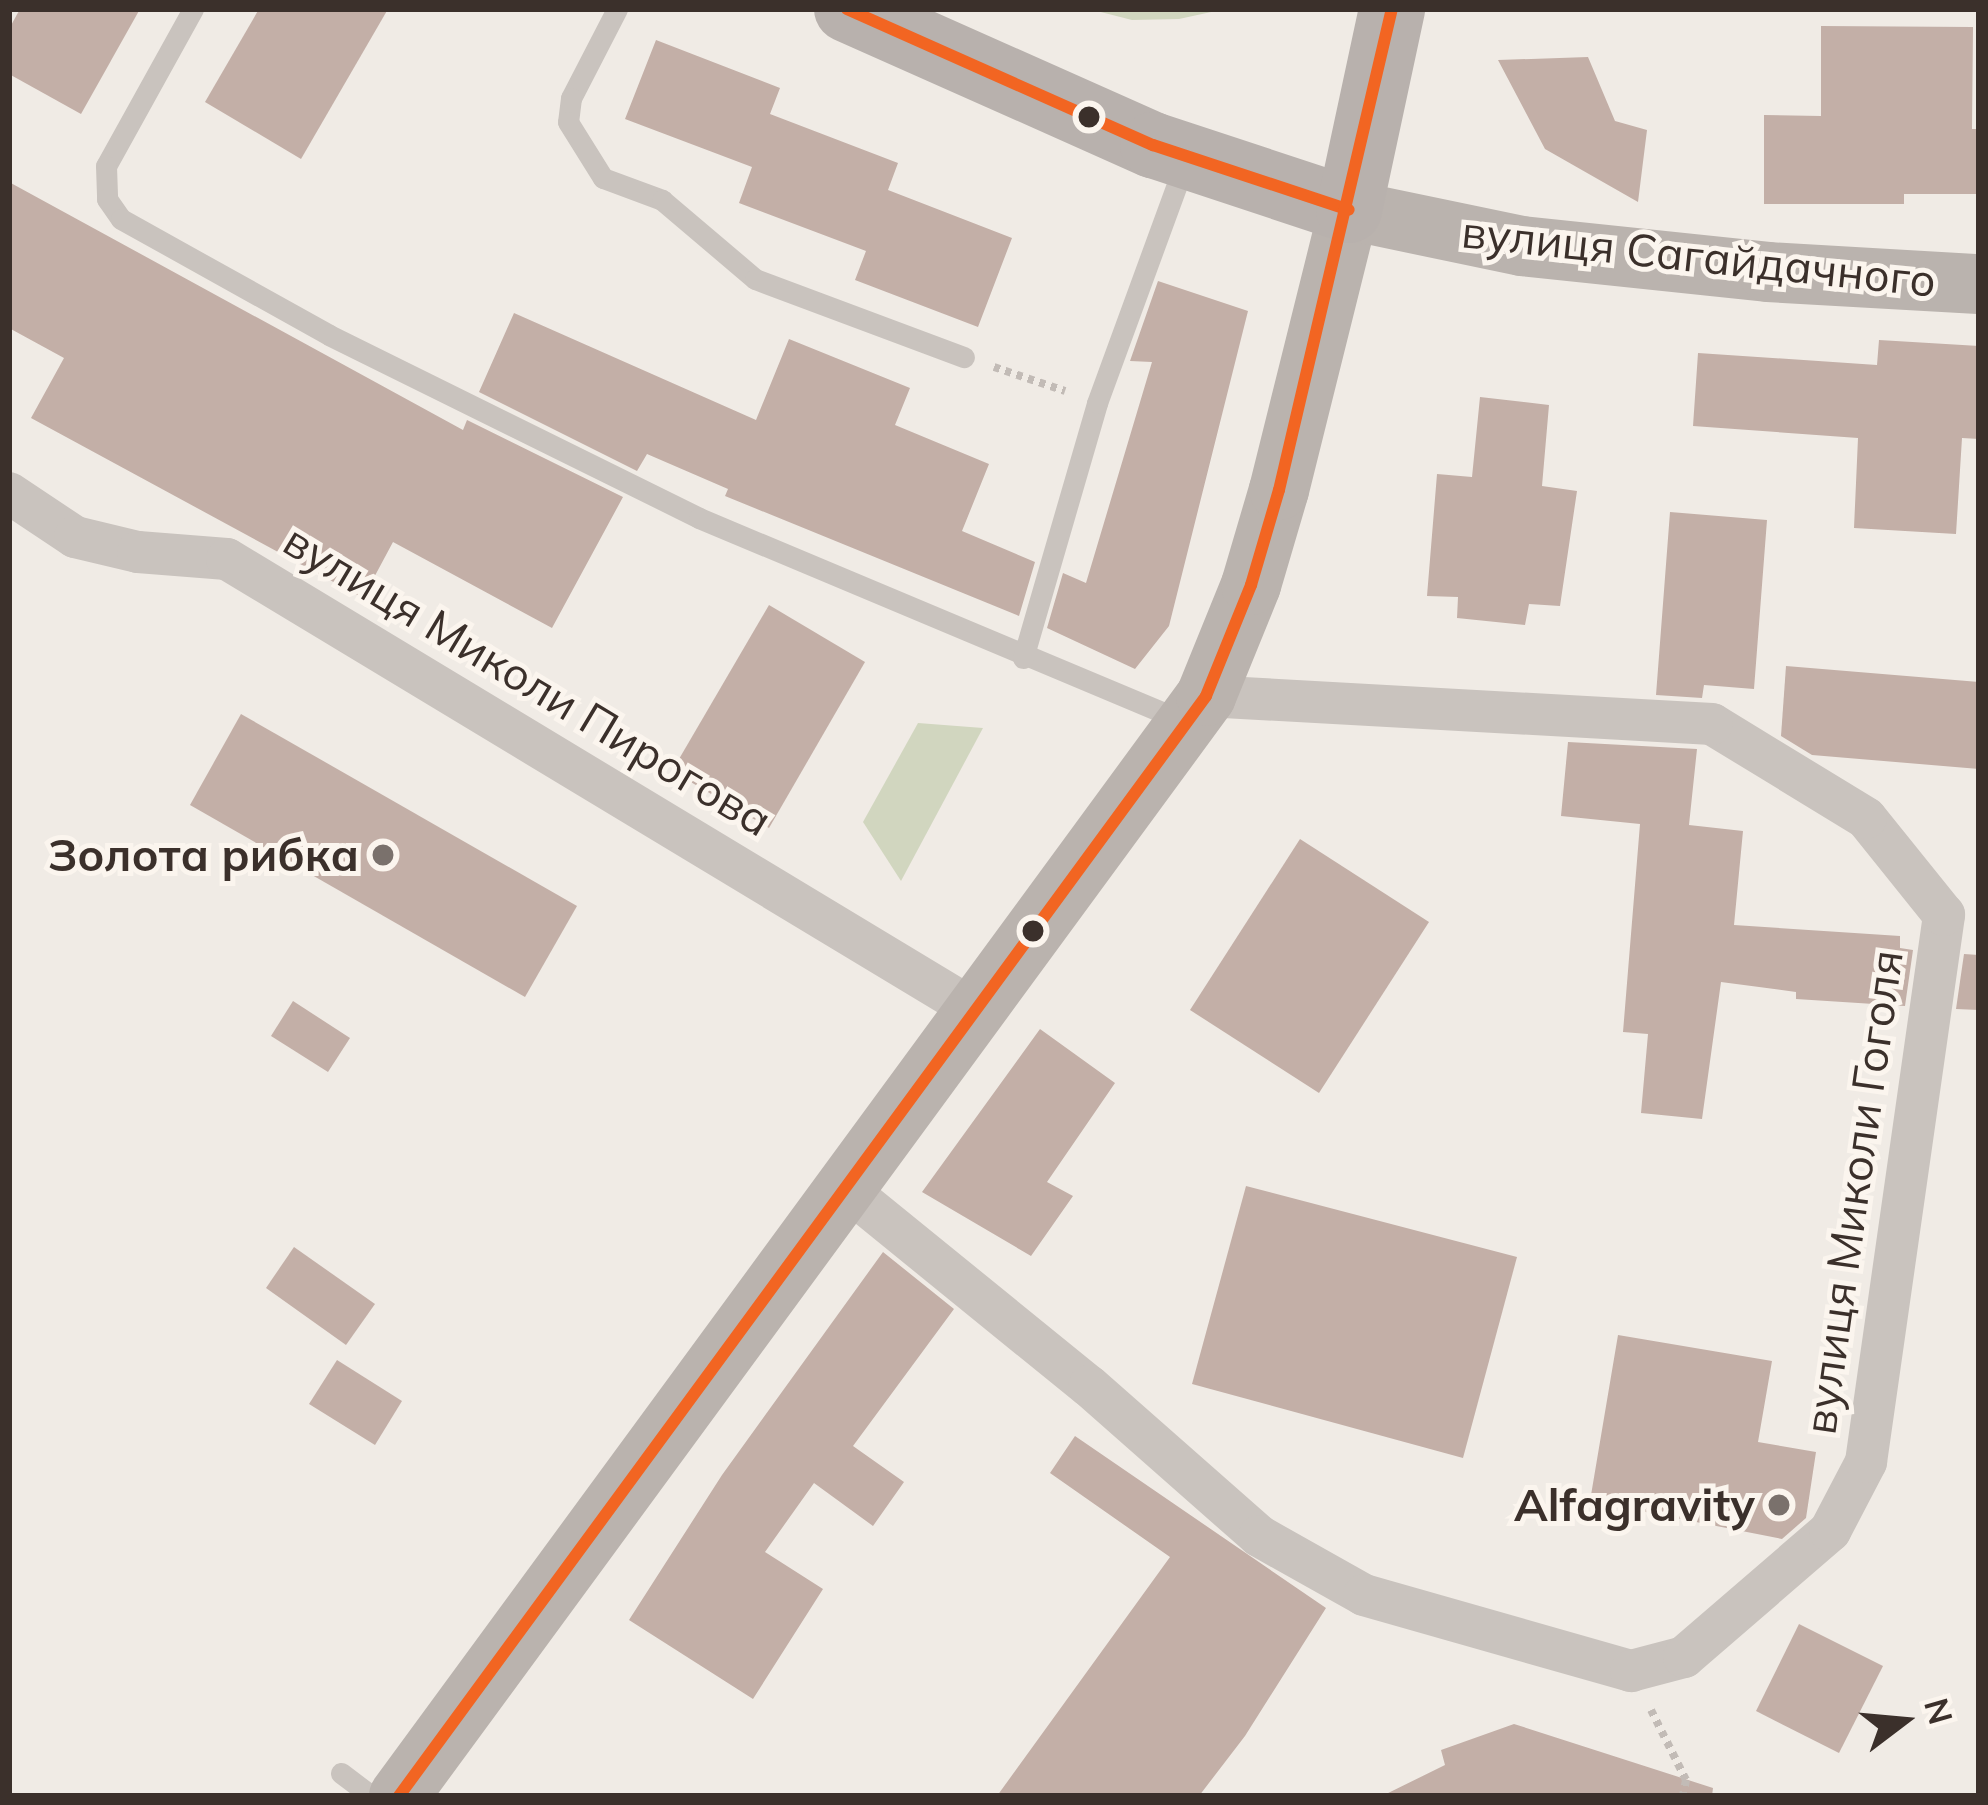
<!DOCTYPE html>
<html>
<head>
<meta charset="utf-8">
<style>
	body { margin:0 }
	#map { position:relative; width:1988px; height:1805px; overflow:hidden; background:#f0ebe5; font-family:Mulish,sans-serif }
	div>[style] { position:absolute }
	.green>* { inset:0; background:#d1d6bf }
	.building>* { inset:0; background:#c3afa7 }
	.path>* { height:8px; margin-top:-4px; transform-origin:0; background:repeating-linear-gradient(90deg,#c2bbb6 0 6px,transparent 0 12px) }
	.lane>* { height:21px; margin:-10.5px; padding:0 10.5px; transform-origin:10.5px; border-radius:10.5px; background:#c9c3be }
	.street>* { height:42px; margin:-21px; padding:0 21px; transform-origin:21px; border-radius:21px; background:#c9c3be }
	.secondary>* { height:60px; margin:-30px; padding:0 30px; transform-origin:30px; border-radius:30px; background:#bab3ae }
	.primary>* { height:66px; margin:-33px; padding:0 33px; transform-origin:33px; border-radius:33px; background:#b8b1ad }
	.bus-1>* { height:12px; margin:-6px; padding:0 6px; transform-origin:6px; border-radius:6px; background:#f26522 }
	.dots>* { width:33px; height:33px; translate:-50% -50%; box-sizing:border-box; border:6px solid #fbf5ee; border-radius:50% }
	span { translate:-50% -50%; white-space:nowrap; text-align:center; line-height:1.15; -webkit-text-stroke:10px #fbf5ee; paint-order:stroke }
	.street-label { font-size:45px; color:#3b302b }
	.poi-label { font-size:45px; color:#3b302b; font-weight:700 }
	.right { translate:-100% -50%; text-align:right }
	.frame { position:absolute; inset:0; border:12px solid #3b302b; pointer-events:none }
	.north { position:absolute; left:1844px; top:1661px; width:120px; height:120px; -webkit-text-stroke:9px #fbf5ee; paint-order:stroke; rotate:74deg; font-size:33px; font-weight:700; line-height:48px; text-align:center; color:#3b302b }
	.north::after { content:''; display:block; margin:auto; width:42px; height:54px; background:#3b302b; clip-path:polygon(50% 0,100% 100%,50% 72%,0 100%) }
</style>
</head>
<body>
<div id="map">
	<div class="green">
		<div style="clip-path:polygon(1089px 9px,1225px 9px,1179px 19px,1132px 20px)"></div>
		<div style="clip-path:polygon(918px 723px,983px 728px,901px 881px,863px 822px)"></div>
	</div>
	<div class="building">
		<div style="clip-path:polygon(20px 9px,140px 9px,81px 114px,9px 74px,9px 29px)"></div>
		<div style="clip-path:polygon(259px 9px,388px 9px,301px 159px,205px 102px)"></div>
		<div style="clip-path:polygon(1821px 26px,1973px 27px,1972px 129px,1979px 129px,1979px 194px,1904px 194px,1904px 204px,1764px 204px,1764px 115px,1821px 116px)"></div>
		<div style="clip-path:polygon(656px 40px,780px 88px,770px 114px,898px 163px,888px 190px,1012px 238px,978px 327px,855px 280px,866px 251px,739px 203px,752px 167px,625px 119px)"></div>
		<div style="clip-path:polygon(1588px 57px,1615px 121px,1647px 130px,1638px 202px,1545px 149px,1498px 60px)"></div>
		<div style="clip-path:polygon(9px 182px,463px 430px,467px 420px,623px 497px,552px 628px,393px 542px,363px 598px,31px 418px,64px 358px,9px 328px)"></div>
		<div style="clip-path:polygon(1158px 281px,1248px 311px,1169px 626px,1135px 669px,1047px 628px,1063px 573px,1086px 583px,1152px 362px,1130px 361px)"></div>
		<div style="clip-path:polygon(514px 313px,756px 420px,789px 339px,910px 388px,895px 425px,989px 464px,962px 531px,1035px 562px,1019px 616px,725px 496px,728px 489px,647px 454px,637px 471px,479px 392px)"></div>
		<div style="clip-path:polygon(1879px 340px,1979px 346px,1979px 439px,1962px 438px,1956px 534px,1854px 528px,1858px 438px,1693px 426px,1698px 353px,1877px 365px)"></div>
		<div style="clip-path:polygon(1480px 397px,1549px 405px,1542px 486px,1577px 491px,1560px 606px,1529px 604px,1525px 625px,1457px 618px,1458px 597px,1427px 596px,1437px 474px,1472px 477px)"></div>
		<div style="clip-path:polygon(1670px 512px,1767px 520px,1754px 689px,1704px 685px,1702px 698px,1656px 695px)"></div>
		<div style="clip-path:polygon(769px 605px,865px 662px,769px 828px,672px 771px)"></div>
		<div style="clip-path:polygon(1786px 666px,1979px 682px,1979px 769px,1812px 755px,1781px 736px)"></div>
		<div style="clip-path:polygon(241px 714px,577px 906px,525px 997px,190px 805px)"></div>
		<div style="clip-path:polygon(1568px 742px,1697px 749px,1689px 825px,1743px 831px,1734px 925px,1900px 936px,1900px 948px,1913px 950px,1905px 1006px,1796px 999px,1796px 992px,1721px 982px,1702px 1119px,1641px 1113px,1648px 1034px,1623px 1032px,1640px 824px,1561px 816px)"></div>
		<div style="clip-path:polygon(1300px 839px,1429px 922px,1319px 1093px,1190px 1010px)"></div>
		<div style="clip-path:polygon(1964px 954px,1979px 955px,1979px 1010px,1956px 1009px)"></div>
		<div style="clip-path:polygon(293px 1001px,350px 1038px,328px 1072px,271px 1036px)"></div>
		<div style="clip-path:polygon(1040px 1029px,1115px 1083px,1047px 1182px,1073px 1196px,1031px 1256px,922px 1192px)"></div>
		<div style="clip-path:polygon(1246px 1186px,1517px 1257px,1463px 1458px,1192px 1384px)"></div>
		<div style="clip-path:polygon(294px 1247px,375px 1304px,346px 1345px,266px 1288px)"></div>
		<div style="clip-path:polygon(883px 1252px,954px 1309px,853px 1446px,904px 1482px,873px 1526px,814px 1483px,765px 1552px,823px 1589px,753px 1699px,629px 1620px,722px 1475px)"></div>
		<div style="clip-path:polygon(1618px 1335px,1772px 1361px,1758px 1442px,1816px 1452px,1806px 1518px,1782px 1539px,1590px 1501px)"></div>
		<div style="clip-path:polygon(337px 1360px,402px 1401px,375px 1445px,309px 1404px)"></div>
		<div style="clip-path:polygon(1075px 1436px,1326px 1608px,1245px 1736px,1199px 1796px,997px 1796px,1170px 1557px,1050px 1473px)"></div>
		<div style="clip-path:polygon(1799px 1624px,1883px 1666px,1839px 1753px,1756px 1711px)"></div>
		<div style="clip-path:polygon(1514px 1724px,1713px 1788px,1712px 1796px,1382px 1796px,1445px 1765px,1441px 1750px)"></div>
	</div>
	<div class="path">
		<div style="left:994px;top:367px;width:75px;rotate:18.7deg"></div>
		<div style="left:1651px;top:1710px;width:78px;rotate:63.4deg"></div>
		<div style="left:1686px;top:1780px;width:16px;rotate:101deg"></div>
	</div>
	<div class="lane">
		<div style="left:193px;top:9px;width:179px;rotate:119deg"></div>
		<div style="left:106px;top:166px;width:33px;rotate:88deg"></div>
		<div style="left:107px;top:199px;width:24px;rotate:55deg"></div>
		<div style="left:121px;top:219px;width:238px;rotate:29.1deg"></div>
		<div style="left:329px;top:335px;width:413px;rotate:26.3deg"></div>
		<div style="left:699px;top:518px;width:525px;rotate:22.75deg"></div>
		<div style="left:617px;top:9px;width:100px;rotate:117.3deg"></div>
		<div style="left:571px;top:98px;width:24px;rotate:97deg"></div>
		<div style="left:568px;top:122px;width:66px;rotate:58deg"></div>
		<div style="left:603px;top:178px;width:63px;rotate:20.4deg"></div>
		<div style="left:662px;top:200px;width:122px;rotate:40.3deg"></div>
		<div style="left:755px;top:279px;width:223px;rotate:20.5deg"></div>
		<div style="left:1023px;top:658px;width:266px;rotate:-73.8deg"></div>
		<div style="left:1097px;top:403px;width:256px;rotate:-69.9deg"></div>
		<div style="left:341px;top:1773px;width:39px;rotate:37deg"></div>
	</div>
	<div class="street">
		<div style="left:9px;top:493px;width:79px;rotate:33.7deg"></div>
		<div style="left:75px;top:537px;width:65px;rotate:13.4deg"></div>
		<div style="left:138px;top:552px;width:89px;rotate:4.5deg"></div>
		<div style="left:227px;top:559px;width:875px;rotate:31.11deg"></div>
		<div style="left:845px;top:1188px;width:314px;rotate:39.1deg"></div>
		<div style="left:1089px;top:1386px;width:227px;rotate:41.4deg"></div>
		<div style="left:1259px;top:1536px;width:120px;rotate:29.3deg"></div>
		<div style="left:1364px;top:1595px;width:278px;rotate:15.9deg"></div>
		<div style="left:1631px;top:1671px;width:55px;rotate:-14.8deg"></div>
		<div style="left:1684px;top:1657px;width:193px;rotate:-40.8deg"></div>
		<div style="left:1830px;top:1531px;width:78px;rotate:-62.4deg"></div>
		<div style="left:1866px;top:1462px;width:553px;rotate:-81.88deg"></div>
		<div style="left:1944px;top:915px;width:124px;rotate:-128.8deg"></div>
		<div style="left:1866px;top:818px;width:180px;rotate:-148.6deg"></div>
		<div style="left:1712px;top:724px;width:507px;rotate:-176.83deg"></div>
	</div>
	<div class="secondary">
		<div style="left:399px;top:1796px;width:1364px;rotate:-53.73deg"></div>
		<div style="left:1206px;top:696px;width:120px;rotate:-67.9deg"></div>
		<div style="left:1251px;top:585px;width:99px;rotate:-73.6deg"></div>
		<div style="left:1279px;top:490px;width:289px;rotate:-76deg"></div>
		<div style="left:1349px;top:210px;width:177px;rotate:11.8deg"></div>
		<div style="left:1522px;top:246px;width:247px;rotate:6deg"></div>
		<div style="left:1768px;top:272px;width:211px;rotate:3.3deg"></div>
	</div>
	<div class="primary">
		<div style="left:847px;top:9px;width:335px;rotate:24deg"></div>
		<div style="left:1153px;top:145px;width:206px;rotate:18.3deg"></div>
		<div style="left:1349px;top:210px;width:206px;rotate:-77.9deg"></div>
	</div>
	<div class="bus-1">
		<div style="left:847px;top:9px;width:335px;rotate:24deg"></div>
		<div style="left:1153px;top:145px;width:206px;rotate:18.3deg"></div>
		<div style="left:399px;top:1796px;width:1364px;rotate:-53.73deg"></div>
		<div style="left:1206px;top:696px;width:120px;rotate:-67.9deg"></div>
		<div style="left:1251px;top:585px;width:99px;rotate:-73.6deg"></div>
		<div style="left:1279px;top:490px;width:494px;rotate:-76.8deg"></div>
	</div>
	<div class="dots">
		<div style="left:1089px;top:117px;background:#3b302b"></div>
		<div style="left:383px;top:855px;background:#7a716c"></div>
		<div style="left:1033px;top:931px;background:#3b302b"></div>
		<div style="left:1779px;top:1505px;background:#7a716c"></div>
	</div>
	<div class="street-label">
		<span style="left:1699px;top:256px;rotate:6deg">вулиця Сагайдачного</span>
		<span style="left:528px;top:680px;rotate:31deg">вулиця Миколи Пирогова</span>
		<span style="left:1853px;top:1192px;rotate:-82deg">вулиця Миколи Гоголя</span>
	</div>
	<div class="poi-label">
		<span class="right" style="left:359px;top:855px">Золота рибка</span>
		<span class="right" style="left:1755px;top:1505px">Alfagravity</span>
	</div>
	<div class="frame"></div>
	<div class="north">N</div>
</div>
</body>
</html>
